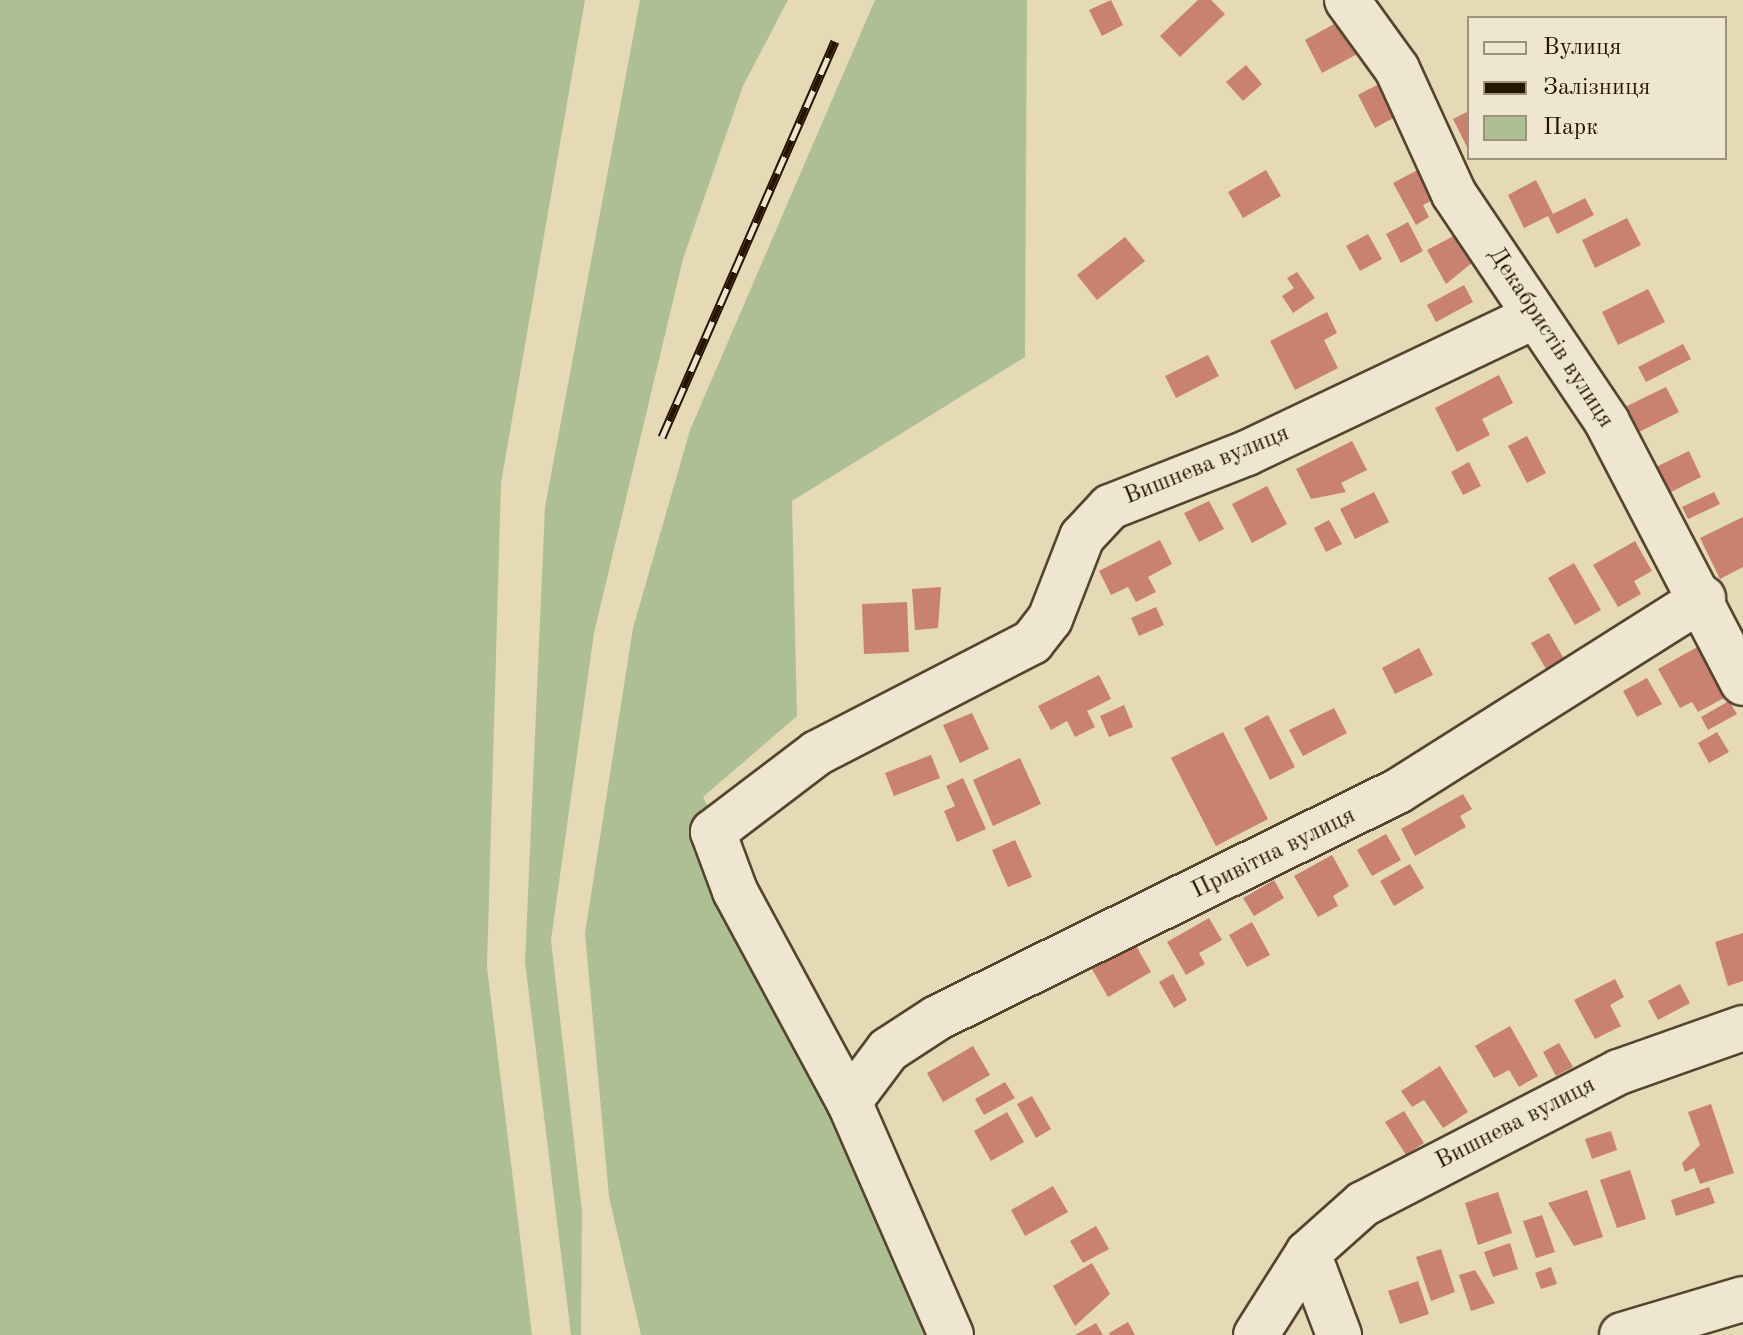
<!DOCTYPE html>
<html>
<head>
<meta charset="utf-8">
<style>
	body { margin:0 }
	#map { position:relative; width:1743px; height:1335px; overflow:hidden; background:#e5d9b6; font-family:"Old Standard TT",serif }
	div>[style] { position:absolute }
	.green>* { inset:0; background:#aec093 }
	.building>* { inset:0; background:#c98170 }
	.roads { filter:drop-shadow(2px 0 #55452e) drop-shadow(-2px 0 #55452e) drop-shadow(0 2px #55452e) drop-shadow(0 -2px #55452e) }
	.minor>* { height:44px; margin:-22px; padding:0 22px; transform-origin:22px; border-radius:22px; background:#eee6d0 }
	.rail>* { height:9px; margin-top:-4.5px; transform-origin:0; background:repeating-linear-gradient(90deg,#eee6d0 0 18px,#251400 0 36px); box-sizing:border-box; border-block:2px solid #251400 }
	span { translate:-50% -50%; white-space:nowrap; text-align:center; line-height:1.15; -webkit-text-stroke:6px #eee6d0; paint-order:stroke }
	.street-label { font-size:24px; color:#251400 }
	.legend { position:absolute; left:1467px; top:16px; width:260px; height:144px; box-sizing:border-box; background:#eee6d0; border:2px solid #9e927d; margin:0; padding:10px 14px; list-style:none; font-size:24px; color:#251400 }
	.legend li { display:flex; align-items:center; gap:16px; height:40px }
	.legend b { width:40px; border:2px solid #9e927d }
</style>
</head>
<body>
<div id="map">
	<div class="green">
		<div style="clip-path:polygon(0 0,585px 0,501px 483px,487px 967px,532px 1335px,0 1335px)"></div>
		<div style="clip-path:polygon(640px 0,788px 0,743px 86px,683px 259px,594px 633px,551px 940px,582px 1211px,581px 1335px,571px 1335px,525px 962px,545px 507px)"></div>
		<div style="clip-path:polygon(875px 0,1027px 0,1025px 357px,792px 501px,797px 716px,703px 797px,840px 1082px,940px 1335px,641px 1335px,609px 1197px,585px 933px,633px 628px,690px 430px)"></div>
	</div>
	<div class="building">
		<div style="clip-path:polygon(1111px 0,1123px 25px,1102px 36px,1089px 10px)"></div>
		<div style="clip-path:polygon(1198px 0,1211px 0,1225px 14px,1180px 57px,1160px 36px)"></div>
		<div style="clip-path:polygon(1356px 12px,1374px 45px,1322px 73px,1305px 40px)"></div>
		<div style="clip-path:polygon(1246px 65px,1262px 84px,1243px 101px,1226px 82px)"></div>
		<div style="clip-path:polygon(1388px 79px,1406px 111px,1375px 128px,1358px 95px)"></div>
		<div style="clip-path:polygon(1469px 111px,1469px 151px,1453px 119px)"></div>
		<div style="clip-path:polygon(1427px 165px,1443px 195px,1423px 205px,1429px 217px,1416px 225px,1393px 183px)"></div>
		<div style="clip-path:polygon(1266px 170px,1281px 196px,1243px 218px,1228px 192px)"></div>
		<div style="clip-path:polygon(1536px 180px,1553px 214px,1585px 198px,1594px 215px,1557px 234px,1548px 216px,1524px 228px,1508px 195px)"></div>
		<div style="clip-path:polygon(1627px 218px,1641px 245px,1595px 268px,1582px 240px)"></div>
		<div style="clip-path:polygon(1408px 222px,1423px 251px,1401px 263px,1386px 234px)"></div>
		<div style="clip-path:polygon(1463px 231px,1478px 258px,1446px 284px,1427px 250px)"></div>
		<div style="clip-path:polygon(1368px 234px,1382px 259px,1360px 271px,1346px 246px)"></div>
		<div style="clip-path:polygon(1125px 237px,1145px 261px,1097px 300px,1077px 275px)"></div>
		<div style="clip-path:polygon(1297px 272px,1315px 298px,1293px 313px,1282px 296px,1294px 288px,1287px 278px)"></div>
		<div style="clip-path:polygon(1464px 285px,1473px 302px,1436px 322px,1427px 305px)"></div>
		<div style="clip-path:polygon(1648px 289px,1665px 322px,1618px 345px,1602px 312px)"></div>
		<div style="clip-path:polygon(1327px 312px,1337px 333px,1324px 340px,1338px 368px,1295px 390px,1270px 341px)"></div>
		<div style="clip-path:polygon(1683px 344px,1691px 359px,1646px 382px,1638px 367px)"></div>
		<div style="clip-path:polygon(1208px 355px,1219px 376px,1176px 398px,1165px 376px)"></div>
		<div style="clip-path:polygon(1499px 375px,1513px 403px,1482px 419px,1490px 435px,1457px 452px,1435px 408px)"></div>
		<div style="clip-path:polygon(1666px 387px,1679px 412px,1639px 432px,1627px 406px)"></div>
		<div style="clip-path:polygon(1527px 436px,1546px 473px,1527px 483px,1508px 446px)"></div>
		<div style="clip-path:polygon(1352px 441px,1367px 470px,1341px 483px,1346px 492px,1311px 499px,1296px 469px)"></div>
		<div style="clip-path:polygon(1689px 451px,1701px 477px,1669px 493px,1656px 467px)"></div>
		<div style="clip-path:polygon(1469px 462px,1481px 486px,1463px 495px,1451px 472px)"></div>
		<div style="clip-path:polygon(1267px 486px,1287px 524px,1252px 543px,1232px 504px)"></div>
		<div style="clip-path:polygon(1374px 492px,1389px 522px,1355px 539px,1340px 509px)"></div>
		<div style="clip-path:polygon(1714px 492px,1720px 504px,1688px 519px,1682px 507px)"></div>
		<div style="clip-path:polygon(1209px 501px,1224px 529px,1199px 542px,1184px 513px)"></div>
		<div style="clip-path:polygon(1743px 517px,1743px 567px,1720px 579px,1700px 538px)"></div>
		<div style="clip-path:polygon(1329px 520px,1342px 544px,1326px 552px,1314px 528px)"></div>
		<div style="clip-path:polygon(1160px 540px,1172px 564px,1148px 577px,1156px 592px,1136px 602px,1128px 587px,1111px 595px,1099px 571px)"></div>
		<div style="clip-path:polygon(1635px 541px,1652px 571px,1634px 581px,1641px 594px,1618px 607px,1593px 565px)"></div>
		<div style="clip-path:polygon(1574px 563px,1601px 610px,1575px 625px,1548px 578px)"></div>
		<div style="clip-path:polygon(941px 587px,938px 628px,915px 630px,912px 589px)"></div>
		<div style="clip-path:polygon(907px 602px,909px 652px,864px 654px,862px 604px)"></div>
		<div style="clip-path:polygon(1156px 607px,1164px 625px,1139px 636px,1131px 618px)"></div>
		<div style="clip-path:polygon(1549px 633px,1564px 659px,1546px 669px,1531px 643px)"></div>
		<div style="clip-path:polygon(1699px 646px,1728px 696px,1698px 712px,1692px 702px,1680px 708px,1658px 669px)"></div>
		<div style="clip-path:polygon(1419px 648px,1433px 675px,1395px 694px,1382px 668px)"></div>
		<div style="clip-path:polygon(1099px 675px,1111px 699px,1087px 711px,1095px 727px,1075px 737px,1067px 721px,1051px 730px,1038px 706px)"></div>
		<div style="clip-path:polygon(1647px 678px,1662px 704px,1637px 717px,1623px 691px)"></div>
		<div style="clip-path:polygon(1729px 701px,1737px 714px,1708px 730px,1701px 717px)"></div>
		<div style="clip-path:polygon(1124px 705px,1133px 727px,1109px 737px,1100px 716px)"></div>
		<div style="clip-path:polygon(1334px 708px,1347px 733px,1303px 756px,1289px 730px)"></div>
		<div style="clip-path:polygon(972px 713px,989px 749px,960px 763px,943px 725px)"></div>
		<div style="clip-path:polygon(1268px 715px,1295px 767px,1270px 780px,1244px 728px)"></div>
		<div style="clip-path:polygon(1223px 732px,1268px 819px,1216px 846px,1171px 758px)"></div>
		<div style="clip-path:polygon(1717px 732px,1729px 752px,1709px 763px,1698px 743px)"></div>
		<div style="clip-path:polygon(931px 755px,940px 778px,894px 796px,885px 773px)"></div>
		<div style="clip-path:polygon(1020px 758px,1041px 804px,993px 826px,973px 780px)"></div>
		<div style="clip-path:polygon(963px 778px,986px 829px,957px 842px,944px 811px,955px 806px,946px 786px)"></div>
		<div style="clip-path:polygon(1463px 794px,1472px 809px,1460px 816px,1466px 827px,1415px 856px,1401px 829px)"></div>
		<div style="clip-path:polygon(1386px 834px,1401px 860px,1372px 876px,1357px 850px)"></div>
		<div style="clip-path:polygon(1015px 840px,1032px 877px,1008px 887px,992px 850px)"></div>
		<div style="clip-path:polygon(1332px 855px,1349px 886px,1333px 896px,1338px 906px,1318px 917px,1294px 876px)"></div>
		<div style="clip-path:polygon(1410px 864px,1424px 888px,1394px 906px,1380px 881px)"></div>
		<div style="clip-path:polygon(1274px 880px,1284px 898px,1254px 916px,1243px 898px)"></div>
		<div style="clip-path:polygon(1209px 918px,1222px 940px,1199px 953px,1205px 964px,1186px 975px,1167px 942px)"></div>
		<div style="clip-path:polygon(1252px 922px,1270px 955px,1247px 967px,1229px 935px)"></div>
		<div style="clip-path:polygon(1743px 933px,1743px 981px,1728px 986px,1715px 942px)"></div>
		<div style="clip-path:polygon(1135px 944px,1151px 972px,1108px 997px,1092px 969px)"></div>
		<div style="clip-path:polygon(1173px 974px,1187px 1000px,1174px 1008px,1159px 982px)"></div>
		<div style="clip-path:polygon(1615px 979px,1624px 997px,1610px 1005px,1621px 1026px,1595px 1039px,1574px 1000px)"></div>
		<div style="clip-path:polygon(1680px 984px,1690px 1003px,1658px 1020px,1648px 1001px)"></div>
		<div style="clip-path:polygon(1510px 1026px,1538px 1076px,1519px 1087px,1509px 1070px,1494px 1078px,1475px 1046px)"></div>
		<div style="clip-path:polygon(1559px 1043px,1573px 1067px,1556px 1076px,1543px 1052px)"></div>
		<div style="clip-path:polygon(973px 1046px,990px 1075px,943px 1102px,927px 1073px)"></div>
		<div style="clip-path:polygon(1440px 1066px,1468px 1112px,1443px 1128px,1424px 1100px,1412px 1107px,1401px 1091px)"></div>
		<div style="clip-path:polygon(1005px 1082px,1015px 1098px,984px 1115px,975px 1099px)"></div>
		<div style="clip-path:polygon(1032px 1096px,1051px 1129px,1036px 1138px,1017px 1104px)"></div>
		<div style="clip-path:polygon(1711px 1104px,1734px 1173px,1700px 1184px,1694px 1168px,1685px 1172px,1682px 1163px,1700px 1145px,1688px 1112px)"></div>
		<div style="clip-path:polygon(1404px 1111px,1424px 1143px,1406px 1155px,1385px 1122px)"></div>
		<div style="clip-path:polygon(1007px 1112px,1024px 1142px,991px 1161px,974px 1131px)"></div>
		<div style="clip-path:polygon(1611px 1131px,1617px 1150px,1592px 1159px,1585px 1139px)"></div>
		<div style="clip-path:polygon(1630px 1170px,1646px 1219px,1617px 1228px,1600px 1180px)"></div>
		<div style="clip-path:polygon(1053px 1186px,1068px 1212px,1025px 1236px,1011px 1210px)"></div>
		<div style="clip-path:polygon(1709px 1187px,1715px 1203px,1676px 1216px,1671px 1200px)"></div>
		<div style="clip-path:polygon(1587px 1190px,1603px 1237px,1574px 1246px,1548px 1203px)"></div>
		<div style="clip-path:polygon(1498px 1192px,1512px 1233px,1478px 1245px,1465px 1203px)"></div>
		<div style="clip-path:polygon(1542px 1215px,1555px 1252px,1536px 1258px,1523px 1221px)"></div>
		<div style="clip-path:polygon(1096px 1226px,1109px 1249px,1083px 1263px,1070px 1241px)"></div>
		<div style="clip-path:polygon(1510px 1243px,1518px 1269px,1493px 1277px,1484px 1252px)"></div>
		<div style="clip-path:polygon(1441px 1249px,1455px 1292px,1431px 1301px,1416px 1257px)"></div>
		<div style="clip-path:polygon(1092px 1263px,1110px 1294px,1075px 1326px,1053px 1286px)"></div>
		<div style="clip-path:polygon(1551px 1267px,1557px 1284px,1541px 1289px,1535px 1273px)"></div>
		<div style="clip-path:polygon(1475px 1270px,1495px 1303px,1471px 1311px,1459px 1275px)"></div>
		<div style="clip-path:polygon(1418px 1281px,1429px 1314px,1400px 1324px,1388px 1291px)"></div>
		<div style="clip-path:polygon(1128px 1322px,1135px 1335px,1110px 1335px,1109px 1333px)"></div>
		<div style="clip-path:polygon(1096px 1323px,1103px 1335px,1075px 1335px)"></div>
	</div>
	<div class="roads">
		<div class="minor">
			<div style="left:1347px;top:0;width:85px;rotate:54.1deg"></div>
			<div style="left:1397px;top:69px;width:137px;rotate:65.5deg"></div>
			<div style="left:1454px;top:194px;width:275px;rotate:56.1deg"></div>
			<div style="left:1607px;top:422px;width:294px;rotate:62.5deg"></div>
			<div style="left:849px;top:1102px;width:65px;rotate:-53.1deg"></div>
			<div style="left:888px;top:1050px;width:59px;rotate:-33.1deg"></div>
			<div style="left:937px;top:1018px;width:514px;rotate:-26.22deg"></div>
			<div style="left:1398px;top:791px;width:361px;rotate:-32.3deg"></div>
			<div style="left:1308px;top:1253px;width:88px;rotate:69.3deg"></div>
			<div style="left:951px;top:1335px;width:254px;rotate:-113.6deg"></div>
			<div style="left:849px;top:1102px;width:240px;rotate:-118.4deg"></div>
			<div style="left:735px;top:891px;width:63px;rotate:-110.4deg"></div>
			<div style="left:713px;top:832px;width:131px;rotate:-37.2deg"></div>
			<div style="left:817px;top:753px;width:242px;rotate:-27.3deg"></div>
			<div style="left:1032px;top:642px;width:29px;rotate:-52deg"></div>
			<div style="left:1050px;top:619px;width:88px;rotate:-68.7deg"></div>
			<div style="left:1082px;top:537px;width:41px;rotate:-47deg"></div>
			<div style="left:1110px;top:507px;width:147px;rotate:-21.5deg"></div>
			<div style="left:1247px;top:453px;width:319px;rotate:-25.4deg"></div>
			<div style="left:1256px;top:1335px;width:97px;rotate:-57.6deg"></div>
			<div style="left:1308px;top:1253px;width:74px;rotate:-41.7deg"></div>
			<div style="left:1363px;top:1204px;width:288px;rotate:-27.3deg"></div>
			<div style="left:1619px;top:1072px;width:132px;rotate:-19.5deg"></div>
			<div style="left:1622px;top:1335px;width:126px;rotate:-16.6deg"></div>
		</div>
	</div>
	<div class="rail">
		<div style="left:662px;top:437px;width:432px;rotate:-66.4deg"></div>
	</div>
	<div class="street-label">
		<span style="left:1550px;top:338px;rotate:57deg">Декабристів вулиця</span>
		<span style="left:1207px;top:466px;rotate:-22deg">Вишнева вулиця</span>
		<span style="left:1274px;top:854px;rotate:-26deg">Привітна вулиця</span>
		<span style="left:1516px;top:1124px;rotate:-27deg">Вишнева вулиця</span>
	</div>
	<ul class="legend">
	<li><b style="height:10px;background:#eee6d0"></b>Вулиця</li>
	<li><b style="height:10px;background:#251400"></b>Залізниця</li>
	<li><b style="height:22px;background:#aec093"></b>Парк</li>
	</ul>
</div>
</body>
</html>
